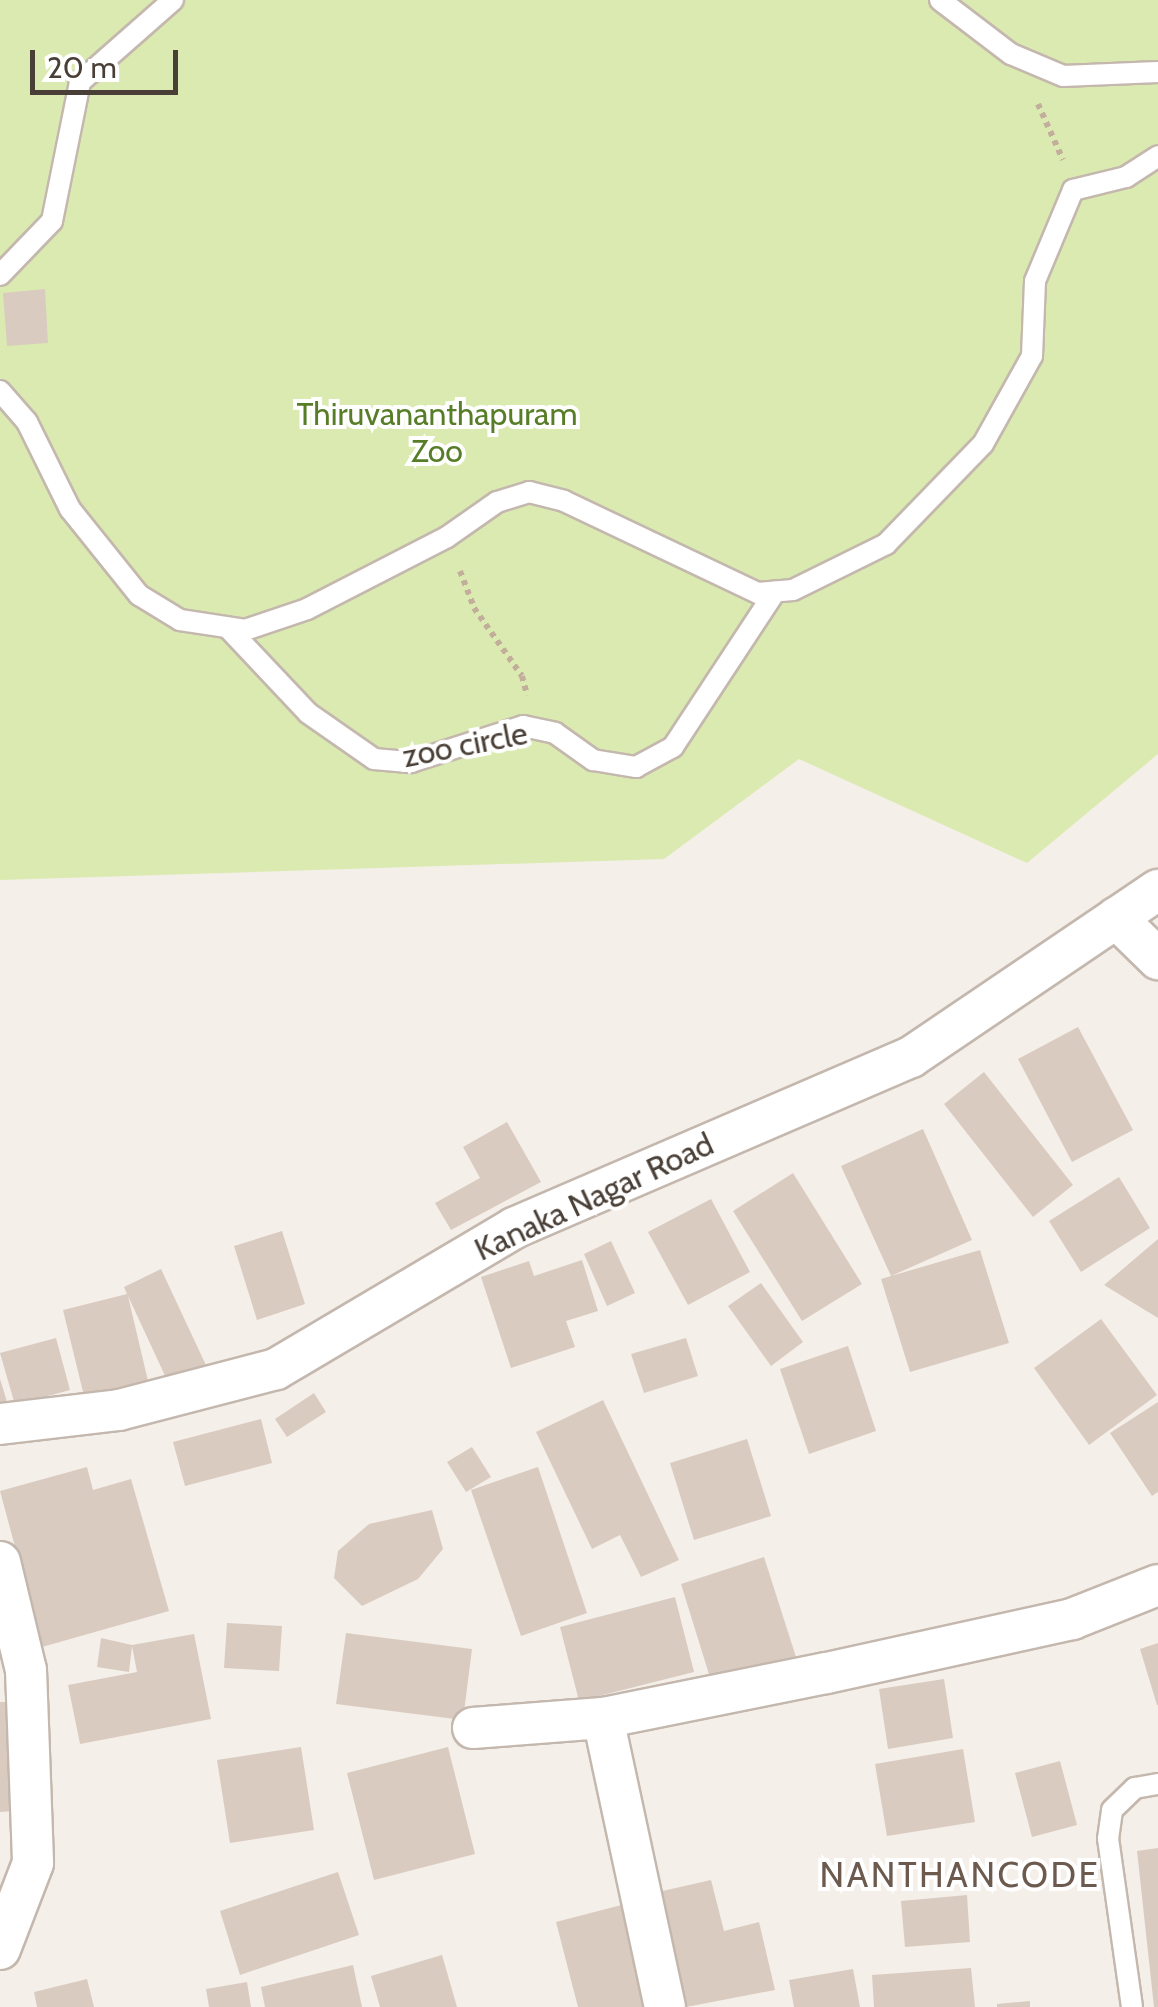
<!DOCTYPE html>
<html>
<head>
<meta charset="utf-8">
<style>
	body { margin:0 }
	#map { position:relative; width:1158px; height:2007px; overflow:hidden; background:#f5efe9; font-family:Cabin,sans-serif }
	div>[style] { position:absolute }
	.green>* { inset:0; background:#dbeab1 }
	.building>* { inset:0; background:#dacbc1 }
	.path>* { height:6px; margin-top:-3px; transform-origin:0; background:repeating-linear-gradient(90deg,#c3ae9c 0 5px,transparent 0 10px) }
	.roads { filter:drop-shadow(2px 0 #c4b8ae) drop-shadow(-2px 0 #c4b8ae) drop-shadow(0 2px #c4b8ae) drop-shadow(0 -2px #c4b8ae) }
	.service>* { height:20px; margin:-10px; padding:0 10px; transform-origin:10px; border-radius:10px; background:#fff }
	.minor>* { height:40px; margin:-20px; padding:0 20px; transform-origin:20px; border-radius:20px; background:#fff }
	span { translate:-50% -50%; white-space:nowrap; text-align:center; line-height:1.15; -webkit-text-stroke:8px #fff; paint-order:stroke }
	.park-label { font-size:32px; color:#587d28 }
	.street-label { font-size:32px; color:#493f37 }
	.neighbourhood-label { font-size:35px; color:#6c5a4e; letter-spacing:2.5px }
	.scale { position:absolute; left:30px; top:50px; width:148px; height:45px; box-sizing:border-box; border:5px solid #493f37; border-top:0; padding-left:12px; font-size:30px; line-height:35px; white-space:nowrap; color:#493f37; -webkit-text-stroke:8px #fff; paint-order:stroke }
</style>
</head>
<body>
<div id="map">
	<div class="green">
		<div style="clip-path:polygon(0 0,1158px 0,1158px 754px,1027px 863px,799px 759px,664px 859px,0 880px)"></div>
	</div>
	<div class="building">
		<div style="clip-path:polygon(45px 289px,48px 343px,7px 346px,3px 293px)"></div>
		<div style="clip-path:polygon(1078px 1027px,1133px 1130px,1072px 1162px,1018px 1059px)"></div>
		<div style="clip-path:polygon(984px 1072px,1073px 1185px,1033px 1217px,944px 1104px)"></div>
		<div style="clip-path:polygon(507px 1122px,541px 1182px,451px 1230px,435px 1203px,480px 1178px,463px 1147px)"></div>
		<div style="clip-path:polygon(923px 1129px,972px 1240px,891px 1276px,980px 1250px,1009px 1343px,910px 1372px,881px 1279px,891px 1276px,841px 1166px)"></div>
		<div style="clip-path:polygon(793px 1173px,862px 1284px,802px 1321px,733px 1211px)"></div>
		<div style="clip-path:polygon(1119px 1177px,1150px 1228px,1081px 1272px,1049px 1221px)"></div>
		<div style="clip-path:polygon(711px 1199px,750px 1272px,688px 1305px,648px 1232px)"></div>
		<div style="clip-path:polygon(282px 1231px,305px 1304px,257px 1320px,234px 1246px)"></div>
		<div style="clip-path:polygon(1158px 1239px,1158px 1318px,1104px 1285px)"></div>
		<div style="clip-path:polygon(611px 1241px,635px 1293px,607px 1306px,584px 1254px)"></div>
		<div style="clip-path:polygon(582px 1260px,598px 1311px,566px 1321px,575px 1347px,511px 1368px,481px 1277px,529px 1261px,534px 1276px)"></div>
		<div style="clip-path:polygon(161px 1269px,212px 1378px,174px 1395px,128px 1296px,148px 1381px,84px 1396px,63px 1310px,127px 1294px,124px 1287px)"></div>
		<div style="clip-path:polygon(761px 1283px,803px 1342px,771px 1366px,728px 1306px)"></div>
		<div style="clip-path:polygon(1101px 1319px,1157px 1395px,1089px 1445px,1034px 1368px)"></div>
		<div style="clip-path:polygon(56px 1338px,70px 1390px,15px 1405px,0 1353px)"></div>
		<div style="clip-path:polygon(686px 1338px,698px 1376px,644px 1393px,631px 1354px)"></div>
		<div style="clip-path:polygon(848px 1346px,876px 1431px,809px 1454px,780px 1369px)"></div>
		<div style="clip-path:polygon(0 1379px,9px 1408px,0 1410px)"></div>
		<div style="clip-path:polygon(314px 1393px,326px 1412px,287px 1437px,275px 1419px)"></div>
		<div style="clip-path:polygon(603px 1400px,679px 1560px,641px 1577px,620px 1535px,592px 1549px,536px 1432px)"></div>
		<div style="clip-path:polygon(1158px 1402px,1158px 1492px,1152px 1496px,1110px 1433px)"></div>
		<div style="clip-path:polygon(261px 1419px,272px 1463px,185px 1486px,173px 1442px)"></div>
		<div style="clip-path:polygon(747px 1439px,771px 1516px,694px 1540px,670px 1463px)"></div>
		<div style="clip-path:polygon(472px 1447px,491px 1477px,466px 1492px,447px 1462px)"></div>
		<div style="clip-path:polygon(87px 1467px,93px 1490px,131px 1479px,169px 1611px,42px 1647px,0 1491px)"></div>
		<div style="clip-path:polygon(538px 1467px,587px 1613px,521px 1636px,471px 1490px)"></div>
		<div style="clip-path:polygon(432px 1510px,443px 1549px,418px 1579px,362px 1606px,334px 1578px,338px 1551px,369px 1524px)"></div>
		<div style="clip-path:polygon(764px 1557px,796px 1657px,712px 1684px,681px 1584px)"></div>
		<div style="clip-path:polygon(675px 1597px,694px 1672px,579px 1701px,560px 1627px)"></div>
		<div style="clip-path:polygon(227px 1623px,282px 1626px,279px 1671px,224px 1668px)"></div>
		<div style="clip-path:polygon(346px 1633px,472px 1649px,463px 1720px,336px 1704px)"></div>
		<div style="clip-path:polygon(194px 1634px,211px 1719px,80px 1744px,68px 1685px,137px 1672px,132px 1646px,129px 1672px,97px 1667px,101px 1638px,132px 1645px)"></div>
		<div style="clip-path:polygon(1158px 1643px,1158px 1705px,1157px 1705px,1140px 1649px)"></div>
		<div style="clip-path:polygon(944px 1679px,953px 1738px,888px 1749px,879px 1689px)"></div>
		<div style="clip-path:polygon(0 1702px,7px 1702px,15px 1811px,0 1812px)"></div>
		<div style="clip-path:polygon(301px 1747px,314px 1830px,230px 1843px,217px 1760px)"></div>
		<div style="clip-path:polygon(448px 1747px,475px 1854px,374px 1880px,347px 1773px)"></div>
		<div style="clip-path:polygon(963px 1749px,975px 1822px,887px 1836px,875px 1764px)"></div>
		<div style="clip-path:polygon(1060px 1761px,1077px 1825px,1032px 1837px,1015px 1773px)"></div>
		<div style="clip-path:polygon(1158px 1848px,1158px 2007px,1154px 2007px,1137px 1851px)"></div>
		<div style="clip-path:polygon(338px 1872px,359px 1935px,240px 1975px,220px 1911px)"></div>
		<div style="clip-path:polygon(711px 1880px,724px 1931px,759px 1922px,775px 1990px,686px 2007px,658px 1892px)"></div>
		<div style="clip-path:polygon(967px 1895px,970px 1942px,905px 1947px,901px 1901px)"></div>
		<div style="clip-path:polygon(629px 1903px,655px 2007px,578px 2007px,556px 1922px)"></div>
		<div style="clip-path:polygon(442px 1955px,457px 2007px,380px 2007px,371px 1976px)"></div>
		<div style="clip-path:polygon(353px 1965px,362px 2007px,265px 2007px,261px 1987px)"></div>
		<div style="clip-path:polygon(971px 1968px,975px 2007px,874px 2007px,872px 1975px)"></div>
		<div style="clip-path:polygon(853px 1969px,860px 2007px,794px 2007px,789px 1980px)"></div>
		<div style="clip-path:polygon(87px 1979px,94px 2007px,37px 2007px,34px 1992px)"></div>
		<div style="clip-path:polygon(247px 1982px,251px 2007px,209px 2007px,206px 1989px)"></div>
		<div style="clip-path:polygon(1030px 2001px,1030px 2007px,997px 2007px,997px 2004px)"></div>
	</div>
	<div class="path">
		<div style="left:1038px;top:104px;width:61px;rotate:65.9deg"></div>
		<div style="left:460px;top:571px;width:40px;rotate:69deg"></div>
		<div style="left:474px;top:608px;width:83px;rotate:54.8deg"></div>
		<div style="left:522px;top:676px;width:20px;rotate:75deg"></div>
	</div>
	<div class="roads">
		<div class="service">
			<div style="left:940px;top:0;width:89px;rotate:37.3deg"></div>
			<div style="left:1011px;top:54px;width:56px;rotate:22.9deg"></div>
			<div style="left:1063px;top:76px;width:95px;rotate:-2.4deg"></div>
			<div style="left:0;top:275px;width:75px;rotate:-46.1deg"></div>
			<div style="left:52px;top:221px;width:142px;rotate:-78.6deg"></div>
			<div style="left:80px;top:82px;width:124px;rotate:-41.4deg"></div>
			<div style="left:0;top:391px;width:41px;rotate:48.9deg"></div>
			<div style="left:27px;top:422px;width:97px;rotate:63.7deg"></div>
			<div style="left:70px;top:509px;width:110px;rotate:51.3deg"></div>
			<div style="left:139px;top:595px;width:48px;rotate:31.4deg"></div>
			<div style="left:180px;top:620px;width:66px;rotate:8.7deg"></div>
			<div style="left:245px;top:630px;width:65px;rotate:-18.7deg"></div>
			<div style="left:307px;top:609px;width:157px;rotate:-27.2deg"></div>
			<div style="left:447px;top:537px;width:61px;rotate:-35deg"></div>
			<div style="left:497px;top:502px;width:34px;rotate:-17deg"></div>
			<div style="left:529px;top:492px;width:36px;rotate:14deg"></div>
			<div style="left:564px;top:501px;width:215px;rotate:25.4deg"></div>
			<div style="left:758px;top:593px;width:35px;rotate:-5deg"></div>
			<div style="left:793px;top:590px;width:104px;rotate:-26.3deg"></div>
			<div style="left:886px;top:544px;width:139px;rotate:-45.9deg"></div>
			<div style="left:983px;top:444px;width:101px;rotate:-60.9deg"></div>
			<div style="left:1032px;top:356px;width:75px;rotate:-87.7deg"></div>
			<div style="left:1035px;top:281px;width:99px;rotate:-67.3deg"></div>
			<div style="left:1073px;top:190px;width:55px;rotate:-13.8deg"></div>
			<div style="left:1126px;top:177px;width:38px;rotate:-33deg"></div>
			<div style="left:228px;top:628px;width:117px;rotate:46.7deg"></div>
			<div style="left:308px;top:713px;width:80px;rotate:34.9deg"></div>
			<div style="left:374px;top:759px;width:37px;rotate:5deg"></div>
			<div style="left:411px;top:762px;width:118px;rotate:-17.8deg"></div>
			<div style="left:523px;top:726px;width:33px;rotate:12deg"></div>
			<div style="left:555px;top:733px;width:47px;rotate:35.4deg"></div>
			<div style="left:593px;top:760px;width:44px;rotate:9.2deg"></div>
			<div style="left:636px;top:767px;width:42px;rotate:-28.4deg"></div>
			<div style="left:673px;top:747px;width:186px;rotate:-56.7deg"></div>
			<div style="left:1132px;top:2007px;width:170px;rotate:-98.1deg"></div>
			<div style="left:1108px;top:1839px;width:29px;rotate:-82deg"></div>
			<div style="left:1112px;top:1810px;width:32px;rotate:-44deg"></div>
			<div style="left:1135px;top:1788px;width:23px;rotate:-10deg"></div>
		</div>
		<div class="minor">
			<div style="left:1116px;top:918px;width:59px;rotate:44.3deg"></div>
			<div style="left:0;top:1424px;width:120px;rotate:-6.7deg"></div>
			<div style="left:119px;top:1410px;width:162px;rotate:-14.6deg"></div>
			<div style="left:276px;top:1369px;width:277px;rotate:-30.6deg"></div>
			<div style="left:514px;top:1228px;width:432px;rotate:-23.3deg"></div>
			<div style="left:911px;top:1057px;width:298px;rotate:-34.1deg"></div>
			<div style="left:0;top:1562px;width:111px;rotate:76.5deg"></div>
			<div style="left:26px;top:1670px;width:193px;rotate:87.9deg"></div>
			<div style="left:33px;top:1863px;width:92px;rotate:111deg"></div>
			<div style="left:603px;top:1718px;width:296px;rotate:77.9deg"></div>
			<div style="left:473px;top:1728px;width:130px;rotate:-4.4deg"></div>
			<div style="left:603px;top:1718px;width:228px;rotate:-11.4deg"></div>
			<div style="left:827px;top:1673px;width:251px;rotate:-12.4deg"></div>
			<div style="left:1072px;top:1619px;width:92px;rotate:-21.6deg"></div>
		</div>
	</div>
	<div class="park-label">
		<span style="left:437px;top:433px">Thiruvananthapuram<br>Zoo</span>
	</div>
	<div class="street-label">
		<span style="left:465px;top:745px;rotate:-11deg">zoo circle</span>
		<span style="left:594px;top:1197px;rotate:-25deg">Kanaka Nagar Road</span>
	</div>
	<div class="neighbourhood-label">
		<span style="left:960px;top:1875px">NANTHANCODE</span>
	</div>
	<div class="scale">20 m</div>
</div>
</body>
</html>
